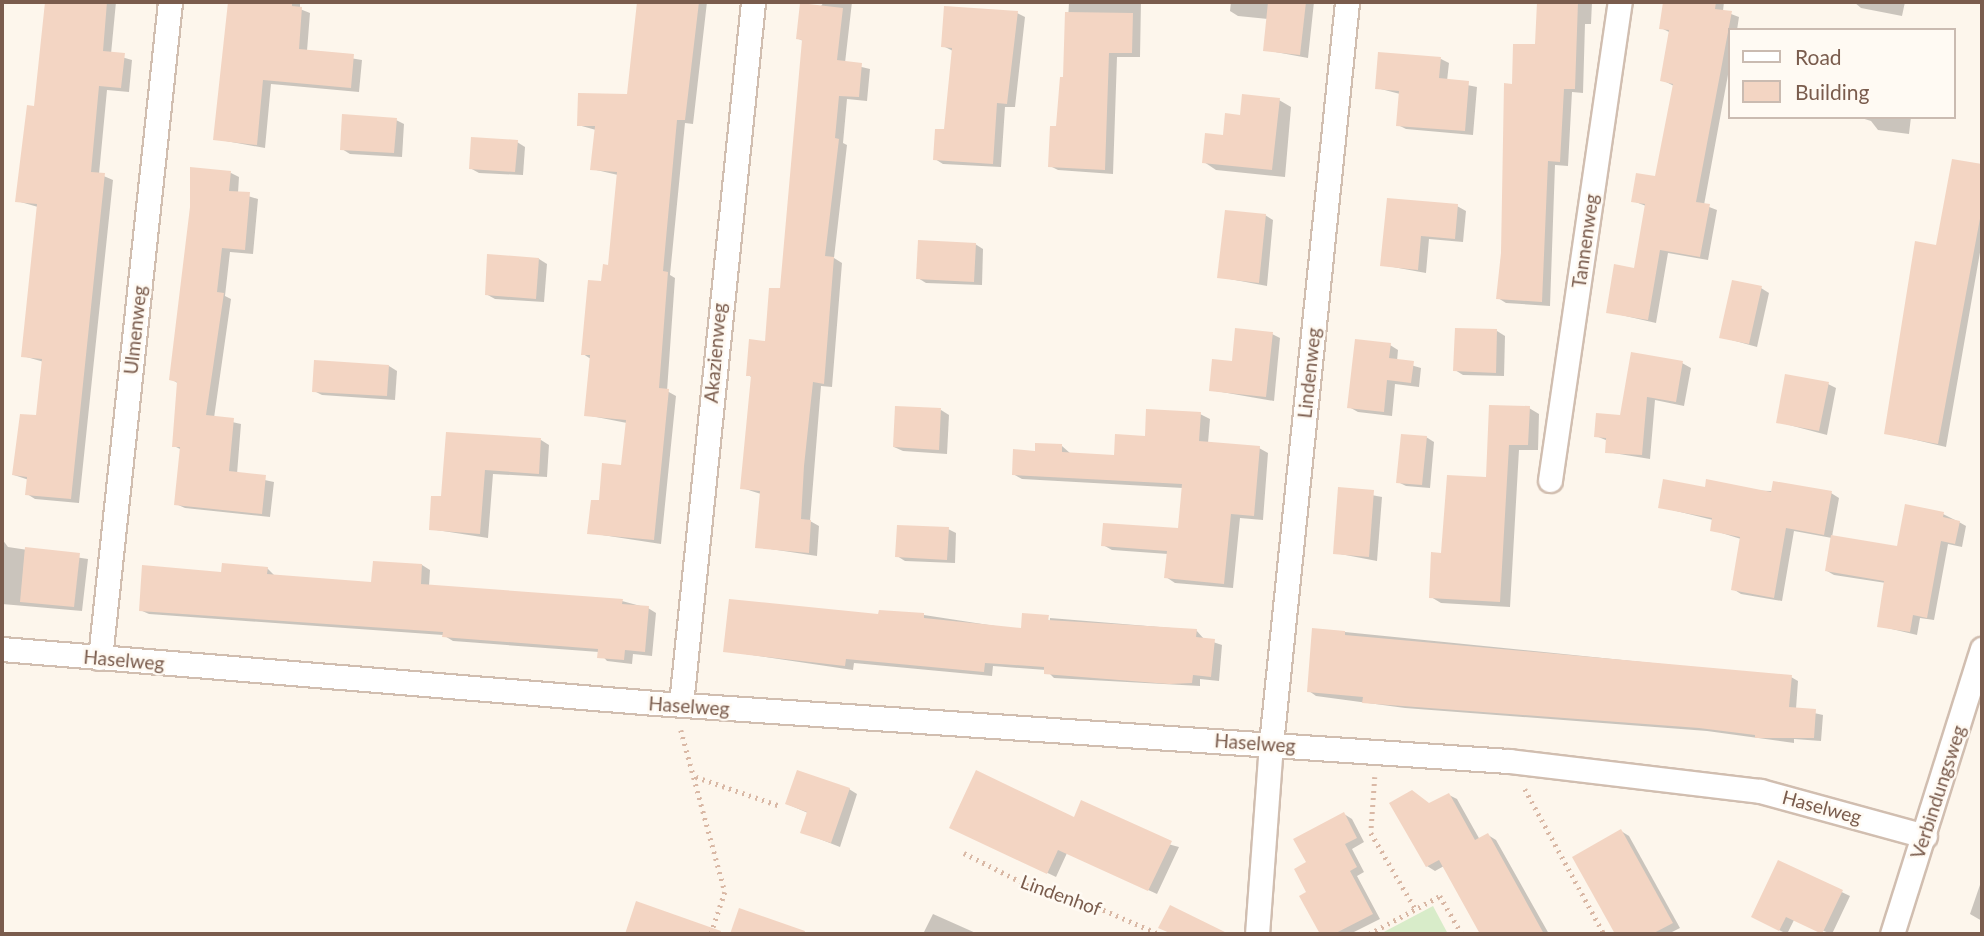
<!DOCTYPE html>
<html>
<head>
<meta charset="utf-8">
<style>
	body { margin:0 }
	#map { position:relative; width:1984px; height:936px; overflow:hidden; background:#fdf6ec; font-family:Lato,sans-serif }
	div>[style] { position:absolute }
	.green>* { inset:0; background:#d8ecc9 }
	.shadow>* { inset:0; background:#0003 }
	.building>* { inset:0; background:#f3d5c3 }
	.path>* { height:4.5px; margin-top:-2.25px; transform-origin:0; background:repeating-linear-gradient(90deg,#d9b8a5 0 2px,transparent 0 7px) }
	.roads { filter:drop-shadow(2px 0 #d1beb0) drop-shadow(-2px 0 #d1beb0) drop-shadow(0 2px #d1beb0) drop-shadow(0 -2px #d1beb0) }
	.minor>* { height:23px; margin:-11.5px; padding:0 11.5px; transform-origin:11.5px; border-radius:11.5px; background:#fff }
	span { translate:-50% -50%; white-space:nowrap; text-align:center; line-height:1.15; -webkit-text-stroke:5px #fffaf3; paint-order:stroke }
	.street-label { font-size:19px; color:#7a5c4d }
	.frame { position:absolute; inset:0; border:4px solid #7a5c4d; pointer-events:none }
	.legend { position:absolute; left:1728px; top:28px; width:228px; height:91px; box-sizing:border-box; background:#fffaf3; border:2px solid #cabbb1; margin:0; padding:9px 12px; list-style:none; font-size:21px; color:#7a5c4d }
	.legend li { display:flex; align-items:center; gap:14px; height:35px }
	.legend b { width:35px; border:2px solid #cabbb1 }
</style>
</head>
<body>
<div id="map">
	<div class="green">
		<div style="clip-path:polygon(1433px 906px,1448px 934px,1380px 934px)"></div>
	</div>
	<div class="shadow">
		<div style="clip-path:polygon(47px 2px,116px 2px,111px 54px,132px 60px,129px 92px,107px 90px,99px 174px,113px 180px,79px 503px,35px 499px,27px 494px,29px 480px,14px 475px,38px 417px,44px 362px,23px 356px,38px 207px,17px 201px,35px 108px)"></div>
		<div style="clip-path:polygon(229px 2px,300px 2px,300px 9px,310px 13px,307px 51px,362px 60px,359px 92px,271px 84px,265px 148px,215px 139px)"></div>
		<div style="clip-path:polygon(641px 2px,707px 2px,693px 124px,685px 123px,670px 275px,675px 278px,667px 391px,676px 396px,661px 544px,589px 533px,600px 502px,623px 467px,627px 423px,586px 415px,591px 359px,583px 354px,609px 267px,618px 175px,592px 169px,596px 130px,578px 125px,628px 96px)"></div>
		<div style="clip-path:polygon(824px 2px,852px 2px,845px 63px,870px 69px,867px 101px,847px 99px,843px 143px,847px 145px,834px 258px,842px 263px,832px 387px,821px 386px,810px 521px,819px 526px,817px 556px,757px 547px,761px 494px,742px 488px,753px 378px,748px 375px,767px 343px,782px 290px,803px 41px,797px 38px)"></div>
		<div style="clip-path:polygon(1069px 2px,1141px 2px,1140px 57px,1117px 57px,1113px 174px,1058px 170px,1050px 166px,1065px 79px)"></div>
		<div style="clip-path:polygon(1231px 2px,1314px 2px,1308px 58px,1265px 50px,1268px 19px,1238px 16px,1230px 11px)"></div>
		<div style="clip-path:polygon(1538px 2px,1592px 2px,1591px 24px,1585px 24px,1583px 93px,1572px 92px,1568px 166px,1555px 165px,1550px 306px,1506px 303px,1498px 298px,1514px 86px,1537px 46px)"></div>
		<div style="clip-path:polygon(1664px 2px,1724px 2px,1723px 11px,1739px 17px,1737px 30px,1730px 30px,1730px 64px,1704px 205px,1717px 210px,1708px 260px,1668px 253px,1656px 323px,1608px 312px,1635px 270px,1646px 206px,1633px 201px,1656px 178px,1674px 86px,1662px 80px,1671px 33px,1661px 28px)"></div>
		<div style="clip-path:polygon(1854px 2px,1905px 2px,1902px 16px,1861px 8px)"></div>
		<div style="clip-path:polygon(1017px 13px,1025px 17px,1015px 107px,1005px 107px,1001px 167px,943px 164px,935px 159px,945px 131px,953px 51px,943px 46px)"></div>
		<div style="clip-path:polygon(1441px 59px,1449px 63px,1447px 81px,1477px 87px,1473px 135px,1406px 129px,1398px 125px,1400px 94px,1377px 88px)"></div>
		<div style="clip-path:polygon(1279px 100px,1291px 107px,1285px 177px,1216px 170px,1204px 162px,1241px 117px)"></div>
		<div style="clip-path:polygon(1858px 117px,1911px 117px,1909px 134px,1878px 130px,1871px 121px)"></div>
		<div style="clip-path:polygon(396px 120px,404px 124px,402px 157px,350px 154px,342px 149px)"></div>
		<div style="clip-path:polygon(517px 142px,525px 147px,523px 175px,479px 173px,470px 168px)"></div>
		<div style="clip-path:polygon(1954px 161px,1982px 166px,1982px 241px,1946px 447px,1886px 433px,1938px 247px)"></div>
		<div style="clip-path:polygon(192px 169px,231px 173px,239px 177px,238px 193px,258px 199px,253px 254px,230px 252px,225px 296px,231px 299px,214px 418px,241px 424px,237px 474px,274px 482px,270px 517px,185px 508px,176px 504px,182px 450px,174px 446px,179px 384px,171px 379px,191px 207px)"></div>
		<div style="clip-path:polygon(1457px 206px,1466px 211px,1463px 242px,1429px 239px,1426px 273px,1382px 265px)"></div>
		<div style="clip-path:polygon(1265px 215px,1273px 220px,1267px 286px,1219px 277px)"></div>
		<div style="clip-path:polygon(975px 244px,983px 249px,982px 285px,926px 283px,918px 278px)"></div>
		<div style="clip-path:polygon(489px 256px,539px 259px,547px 264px,544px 302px,495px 299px,486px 294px)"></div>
		<div style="clip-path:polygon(1761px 288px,1769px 293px,1757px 347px,1721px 337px)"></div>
		<div style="clip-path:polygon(1497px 331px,1505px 336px,1504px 376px,1463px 375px,1455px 370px)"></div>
		<div style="clip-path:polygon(1272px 334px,1280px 338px,1274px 401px,1210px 390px,1233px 363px)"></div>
		<div style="clip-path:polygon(1390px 345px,1398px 350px,1397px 361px,1421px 368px,1419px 387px,1395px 384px,1392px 416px,1358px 412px,1349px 407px)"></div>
		<div style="clip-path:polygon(1682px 363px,1691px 368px,1684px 406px,1655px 400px,1650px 459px,1607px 452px,1608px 441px,1596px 436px)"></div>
		<div style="clip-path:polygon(389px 366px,397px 371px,395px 400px,322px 395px,314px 391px)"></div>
		<div style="clip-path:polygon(1828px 384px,1836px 388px,1827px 435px,1778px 422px)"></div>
		<div style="clip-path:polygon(1529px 408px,1539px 414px,1538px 450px,1519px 450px,1510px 607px,1441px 603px,1431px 597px,1488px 479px)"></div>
		<div style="clip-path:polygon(941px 410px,949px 415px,947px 454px,903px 451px,894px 447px)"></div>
		<div style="clip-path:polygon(1200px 414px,1210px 419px,1208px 443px,1259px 448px,1268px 453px,1263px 520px,1240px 518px,1233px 588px,1175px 583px,1166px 577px,1168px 554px,1112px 550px,1103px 545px,1179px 530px,1183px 488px,1022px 479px,1013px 474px,1036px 453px,1062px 446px,1071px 454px,1116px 457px)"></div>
		<div style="clip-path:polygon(447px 434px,541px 440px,549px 445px,547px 477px,493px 474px,488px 538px,430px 529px,443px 498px)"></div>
		<div style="clip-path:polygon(1426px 437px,1434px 442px,1430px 488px,1406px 486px,1398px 482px)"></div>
		<div style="clip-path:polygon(1340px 489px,1382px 497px,1377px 561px,1335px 553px)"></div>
		<div style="clip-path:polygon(1706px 489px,1831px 493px,1839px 498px,1832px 537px,1898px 548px,1943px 514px,1959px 522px,1966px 526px,1962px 547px,1948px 544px,1934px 620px,1920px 618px,1917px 635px,1879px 626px,1886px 583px,1834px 575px,1827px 571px,1832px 538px,1794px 531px,1782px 601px,1741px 594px,1733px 589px,1741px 539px,1712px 530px,1713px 520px,1660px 507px)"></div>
		<div style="clip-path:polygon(948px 529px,956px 533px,955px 563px,905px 561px,897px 556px)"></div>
		<div style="clip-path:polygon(2px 539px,8px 547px,88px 559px,82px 611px,2px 604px)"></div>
		<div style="clip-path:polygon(374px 563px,422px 565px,430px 570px,429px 586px,622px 601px,648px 608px,656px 613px,652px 656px,633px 654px,632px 664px,607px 661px,599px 652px,453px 641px,443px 635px,149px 614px,140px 610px,223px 574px,267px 568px,275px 576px,373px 584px)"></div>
		<div style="clip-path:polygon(924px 615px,1022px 630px,1048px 617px,1049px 629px,1050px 618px,1196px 630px,1204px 639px,1222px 645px,1219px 681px,1200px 679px,1200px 686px,1054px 678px,1046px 670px,993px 666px,992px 676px,854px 663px,853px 670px,725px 651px,880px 616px)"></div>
		<div style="clip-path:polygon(1345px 632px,1791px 677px,1798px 681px,1796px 709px,1823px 715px,1821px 741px,1794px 739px,1794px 743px,1707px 731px,1405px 708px,1316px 696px,1309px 691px)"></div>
		<div style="clip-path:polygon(849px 789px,857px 794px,840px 847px,802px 832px,808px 813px,787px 804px)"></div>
		<div style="clip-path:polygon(1412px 792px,1430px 805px,1449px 795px,1457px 799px,1480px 840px,1488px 835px,1496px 840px,1549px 934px,1482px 934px,1444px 866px,1435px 871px,1427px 866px)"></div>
		<div style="clip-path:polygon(1344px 814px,1352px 819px,1364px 842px,1352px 849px,1364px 872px,1357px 876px,1380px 919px,1350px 934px,1322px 934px,1302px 896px,1309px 893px,1308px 863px)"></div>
		<div style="clip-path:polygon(1075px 819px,1179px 847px,1157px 894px,1067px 853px,1056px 877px,960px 831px)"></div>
		<div style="clip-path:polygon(1621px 831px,1629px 836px,1680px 928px,1668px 934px,1617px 934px,1574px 858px)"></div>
		<div style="clip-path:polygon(1779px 862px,1850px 896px,1832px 934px,1794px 920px,1787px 934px,1761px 921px)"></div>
		<div style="clip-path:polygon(1982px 879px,1982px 921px,1970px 914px)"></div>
		<div style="clip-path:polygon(637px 903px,726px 934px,627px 934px)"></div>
		<div style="clip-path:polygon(933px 914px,978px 934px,923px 934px)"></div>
	</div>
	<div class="building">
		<div style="clip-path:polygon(45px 2px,107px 2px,103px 51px,125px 53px,121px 88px,99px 86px,91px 172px,105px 173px,71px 499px,25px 495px,27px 477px,12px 475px,20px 414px,36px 415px,42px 359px,21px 357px,37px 204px,15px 202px,27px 105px,34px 106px)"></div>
		<div style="clip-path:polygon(228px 2px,292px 2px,292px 6px,302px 7px,299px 49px,354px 54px,351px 88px,263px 80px,257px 145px,213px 140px)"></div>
		<div style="clip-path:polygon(637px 2px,699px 2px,685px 120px,677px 120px,663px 271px,668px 272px,659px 388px,669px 389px,654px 540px,587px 534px,591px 500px,599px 500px,602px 463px,621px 465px,626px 420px,584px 416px,590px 355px,581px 355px,588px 280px,601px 281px,603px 264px,608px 265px,617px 172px,590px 170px,595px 126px,577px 126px,578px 93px,627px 94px)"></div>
		<div style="clip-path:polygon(1268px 2px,1306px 2px,1300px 55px,1263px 51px)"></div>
		<div style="clip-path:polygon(1537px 2px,1578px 2px,1575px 89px,1564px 89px,1560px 162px,1548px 161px,1542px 302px,1496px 299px,1501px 253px,1504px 83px,1512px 84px,1513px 44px,1535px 44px)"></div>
		<div style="clip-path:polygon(1663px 2px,1716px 2px,1715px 9px,1732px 11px,1696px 202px,1710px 204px,1700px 257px,1660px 250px,1648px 320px,1606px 313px,1614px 264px,1634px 268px,1645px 204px,1631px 202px,1636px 173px,1655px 176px,1673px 84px,1660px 81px,1669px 30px,1659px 29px)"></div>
		<div style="clip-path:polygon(800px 3px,843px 8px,837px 60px,862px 63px,859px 97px,839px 96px,835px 138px,839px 139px,825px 256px,834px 257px,824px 384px,813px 382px,804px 466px,801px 519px,811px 520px,809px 553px,755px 548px,760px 491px,740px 489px,751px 376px,746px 376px,749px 339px,765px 341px,769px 288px,780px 288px,802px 40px,796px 39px)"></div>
		<div style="clip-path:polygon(944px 6px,1018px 11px,1007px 104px,997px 103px,993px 164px,933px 160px,935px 129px,944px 129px,952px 48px,941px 47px)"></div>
		<div style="clip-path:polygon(1065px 12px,1133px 13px,1132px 53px,1109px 53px,1105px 170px,1048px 167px,1050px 126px,1056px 126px,1060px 77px,1063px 77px)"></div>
		<div style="clip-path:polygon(1378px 52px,1441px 57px,1439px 78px,1469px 81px,1465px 131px,1396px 126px,1399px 91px,1375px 89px)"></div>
		<div style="clip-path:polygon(1242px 94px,1280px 98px,1272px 170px,1202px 163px,1205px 133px,1223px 135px,1225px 113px,1240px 115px)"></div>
		<div style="clip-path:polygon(342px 114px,397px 118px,394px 153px,340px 150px)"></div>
		<div style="clip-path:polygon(471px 137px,518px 140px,515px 172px,469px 169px)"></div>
		<div style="clip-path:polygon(1952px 159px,1982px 164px,1982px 208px,1938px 444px,1884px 434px,1915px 241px,1936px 245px)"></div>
		<div style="clip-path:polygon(190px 167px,231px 171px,229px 191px,250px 192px,245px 250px,222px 248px,217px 292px,224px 293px,206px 415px,234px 418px,229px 471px,266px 475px,262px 514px,174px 505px,180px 447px,172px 447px,177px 382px,169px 380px,190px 207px)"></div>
		<div style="clip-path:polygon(1387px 198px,1458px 204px,1455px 239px,1421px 236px,1418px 270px,1380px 266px)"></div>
		<div style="clip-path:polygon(1225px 210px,1266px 214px,1259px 283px,1217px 278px)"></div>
		<div style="clip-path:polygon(918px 240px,976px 243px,974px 282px,916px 279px)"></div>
		<div style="clip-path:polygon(487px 254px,539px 258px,536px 299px,485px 295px)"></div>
		<div style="clip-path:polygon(1732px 280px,1762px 286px,1749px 344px,1719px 338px)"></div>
		<div style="clip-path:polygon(1235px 328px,1273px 332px,1266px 397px,1209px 391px,1212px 359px,1232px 361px)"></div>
		<div style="clip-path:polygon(1455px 328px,1497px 329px,1496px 373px,1453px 371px)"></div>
		<div style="clip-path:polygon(1355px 339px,1391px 343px,1389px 358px,1414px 361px,1411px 383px,1387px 380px,1384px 412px,1347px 408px)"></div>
		<div style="clip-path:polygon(1631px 352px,1683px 361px,1676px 402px,1647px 397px,1642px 455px,1605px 453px,1606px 438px,1594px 437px,1596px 413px,1620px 415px)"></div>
		<div style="clip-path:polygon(314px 360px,389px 365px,387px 396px,312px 392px)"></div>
		<div style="clip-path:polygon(1785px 374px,1829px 382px,1819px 431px,1776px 423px)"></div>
		<div style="clip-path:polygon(1489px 405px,1530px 406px,1528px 445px,1509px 445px,1500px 602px,1429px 598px,1431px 552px,1441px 553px,1447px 475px,1486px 477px)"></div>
		<div style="clip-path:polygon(895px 406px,941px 408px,939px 450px,893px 447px)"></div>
		<div style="clip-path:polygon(1146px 409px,1201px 412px,1199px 441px,1260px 446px,1254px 516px,1231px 514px,1224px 584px,1164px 578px,1167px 551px,1101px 546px,1103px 523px,1178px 528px,1182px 484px,1012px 475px,1013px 449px,1035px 451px,1035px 443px,1062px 444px,1062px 452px,1114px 455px,1115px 434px,1145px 436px)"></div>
		<div style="clip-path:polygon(446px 432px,541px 438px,539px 474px,485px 470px,480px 534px,429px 530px,431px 496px,441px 496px)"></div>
		<div style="clip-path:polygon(1401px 434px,1427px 436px,1422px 485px,1396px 483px)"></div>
		<div style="clip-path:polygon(1663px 479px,1705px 487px,1706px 479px,1771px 492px,1773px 481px,1832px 491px,1824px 535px,1786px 528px,1774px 598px,1731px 590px,1740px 537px,1710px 531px,1712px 518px,1658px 508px)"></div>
		<div style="clip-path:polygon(1338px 487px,1374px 490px,1369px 557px,1333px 554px)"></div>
		<div style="clip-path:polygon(1905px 504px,1944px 512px,1943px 517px,1960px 521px,1955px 544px,1941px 541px,1927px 618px,1913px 615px,1910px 632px,1877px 627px,1884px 581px,1825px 571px,1831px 535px,1897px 546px)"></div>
		<div style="clip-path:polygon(897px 525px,949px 527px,947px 560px,895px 557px)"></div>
		<div style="clip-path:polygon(25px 547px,80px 553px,74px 607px,20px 602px)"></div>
		<div style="clip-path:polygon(373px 561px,422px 564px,421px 584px,623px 599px,622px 604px,649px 606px,645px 652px,625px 650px,624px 660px,597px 658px,598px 649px,442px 637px,443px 632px,139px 611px,142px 565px,221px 572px,222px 563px,268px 567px,267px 574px,371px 582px)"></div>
		<div style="clip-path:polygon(729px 599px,878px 614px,879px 610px,924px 613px,924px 618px,1021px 628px,1022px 613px,1049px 615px,1048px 620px,1197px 629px,1196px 637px,1215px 639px,1211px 677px,1193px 675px,1192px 683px,1169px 684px,1044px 674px,1044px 667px,985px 663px,984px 672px,846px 659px,845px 666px,723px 652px)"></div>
		<div style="clip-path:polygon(1312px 628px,1345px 631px,1345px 635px,1792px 675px,1789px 707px,1816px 709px,1814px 738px,1755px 738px,1755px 735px,1699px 728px,1362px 703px,1363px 697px,1307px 692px)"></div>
		<div style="clip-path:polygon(797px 770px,850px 788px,831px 843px,800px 833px,807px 812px,785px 804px)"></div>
		<div style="clip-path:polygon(976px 770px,1074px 817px,1081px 800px,1172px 841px,1148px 891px,1058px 850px,1047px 874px,949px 828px)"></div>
		<div style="clip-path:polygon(1412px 790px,1429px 803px,1449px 793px,1475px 840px,1488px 833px,1544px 934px,1480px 934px,1439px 860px,1426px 867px,1389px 803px)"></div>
		<div style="clip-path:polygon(1344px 812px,1357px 838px,1345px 844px,1357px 867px,1350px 871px,1373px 914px,1334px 934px,1320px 934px,1299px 896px,1306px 892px,1294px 869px,1306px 862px,1293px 839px)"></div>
		<div style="clip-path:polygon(1621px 829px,1673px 923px,1652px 934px,1615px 934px,1572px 857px)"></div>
		<div style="clip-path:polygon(1778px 860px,1843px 890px,1822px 934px,1786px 917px,1779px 931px,1751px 917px)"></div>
		<div style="clip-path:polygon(636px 901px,721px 931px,720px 934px,625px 934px)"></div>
		<div style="clip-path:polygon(1170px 905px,1229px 934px,1172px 934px,1158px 928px)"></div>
		<div style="clip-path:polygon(739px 908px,805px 931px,804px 934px,730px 934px)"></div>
	</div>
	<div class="path">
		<div style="left:681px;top:730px;width:168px;rotate:74.8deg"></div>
		<div style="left:725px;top:892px;width:44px;rotate:108.4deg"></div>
		<div style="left:696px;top:777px;width:89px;rotate:19deg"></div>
		<div style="left:1375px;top:777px;width:56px;rotate:94.1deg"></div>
		<div style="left:1371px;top:833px;width:87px;rotate:59.6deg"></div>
		<div style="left:1525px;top:789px;width:165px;rotate:61.4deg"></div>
		<div style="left:964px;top:853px;width:86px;rotate:26.9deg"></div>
		<div style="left:1041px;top:892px;width:58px;rotate:15deg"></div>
		<div style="left:1097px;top:907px;width:68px;rotate:23.5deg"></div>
		<div style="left:1369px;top:934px;width:81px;rotate:-28.2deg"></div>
		<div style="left:1440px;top:896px;width:44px;rotate:59.9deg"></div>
	</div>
	<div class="roads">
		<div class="minor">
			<div style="left:1550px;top:480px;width:483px;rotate:-81.7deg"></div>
			<div style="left:2px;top:649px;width:655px;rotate:4.73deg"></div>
			<div style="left:655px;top:703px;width:856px;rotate:3.89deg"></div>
			<div style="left:1509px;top:761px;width:253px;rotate:6.8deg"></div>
			<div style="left:1760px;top:791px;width:171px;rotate:15.3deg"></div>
			<div style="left:100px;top:658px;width:660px;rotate:-83.91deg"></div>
			<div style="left:681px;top:704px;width:706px;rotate:-84.14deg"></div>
			<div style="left:1257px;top:934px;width:191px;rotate:-85.8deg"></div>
			<div style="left:1271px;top:744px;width:746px;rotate:-84.15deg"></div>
			<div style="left:1892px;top:934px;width:299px;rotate:-72.5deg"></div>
		</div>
	</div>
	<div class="street-label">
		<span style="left:1585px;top:241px;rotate:-82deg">Tannenweg</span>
		<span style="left:135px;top:330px;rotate:-84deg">Ulmenweg</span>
		<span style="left:715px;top:353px;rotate:-85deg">Akazienweg</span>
		<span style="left:1309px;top:373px;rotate:-84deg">Lindenweg</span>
		<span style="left:124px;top:660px;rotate:5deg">Haselweg</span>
		<span style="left:689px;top:706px;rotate:4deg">Haselweg</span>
		<span style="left:1255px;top:743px;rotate:4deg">Haselweg</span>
		<span style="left:1938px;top:792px;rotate:-72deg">Verbindungsweg</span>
		<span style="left:1822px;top:807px;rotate:15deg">Haselweg</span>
		<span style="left:1061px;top:895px;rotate:20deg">Lindenhof</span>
	</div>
	<div class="frame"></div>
	<ul class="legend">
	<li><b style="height:9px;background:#fff"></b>Road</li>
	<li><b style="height:19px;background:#f3d5c3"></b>Building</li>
	</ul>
</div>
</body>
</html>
